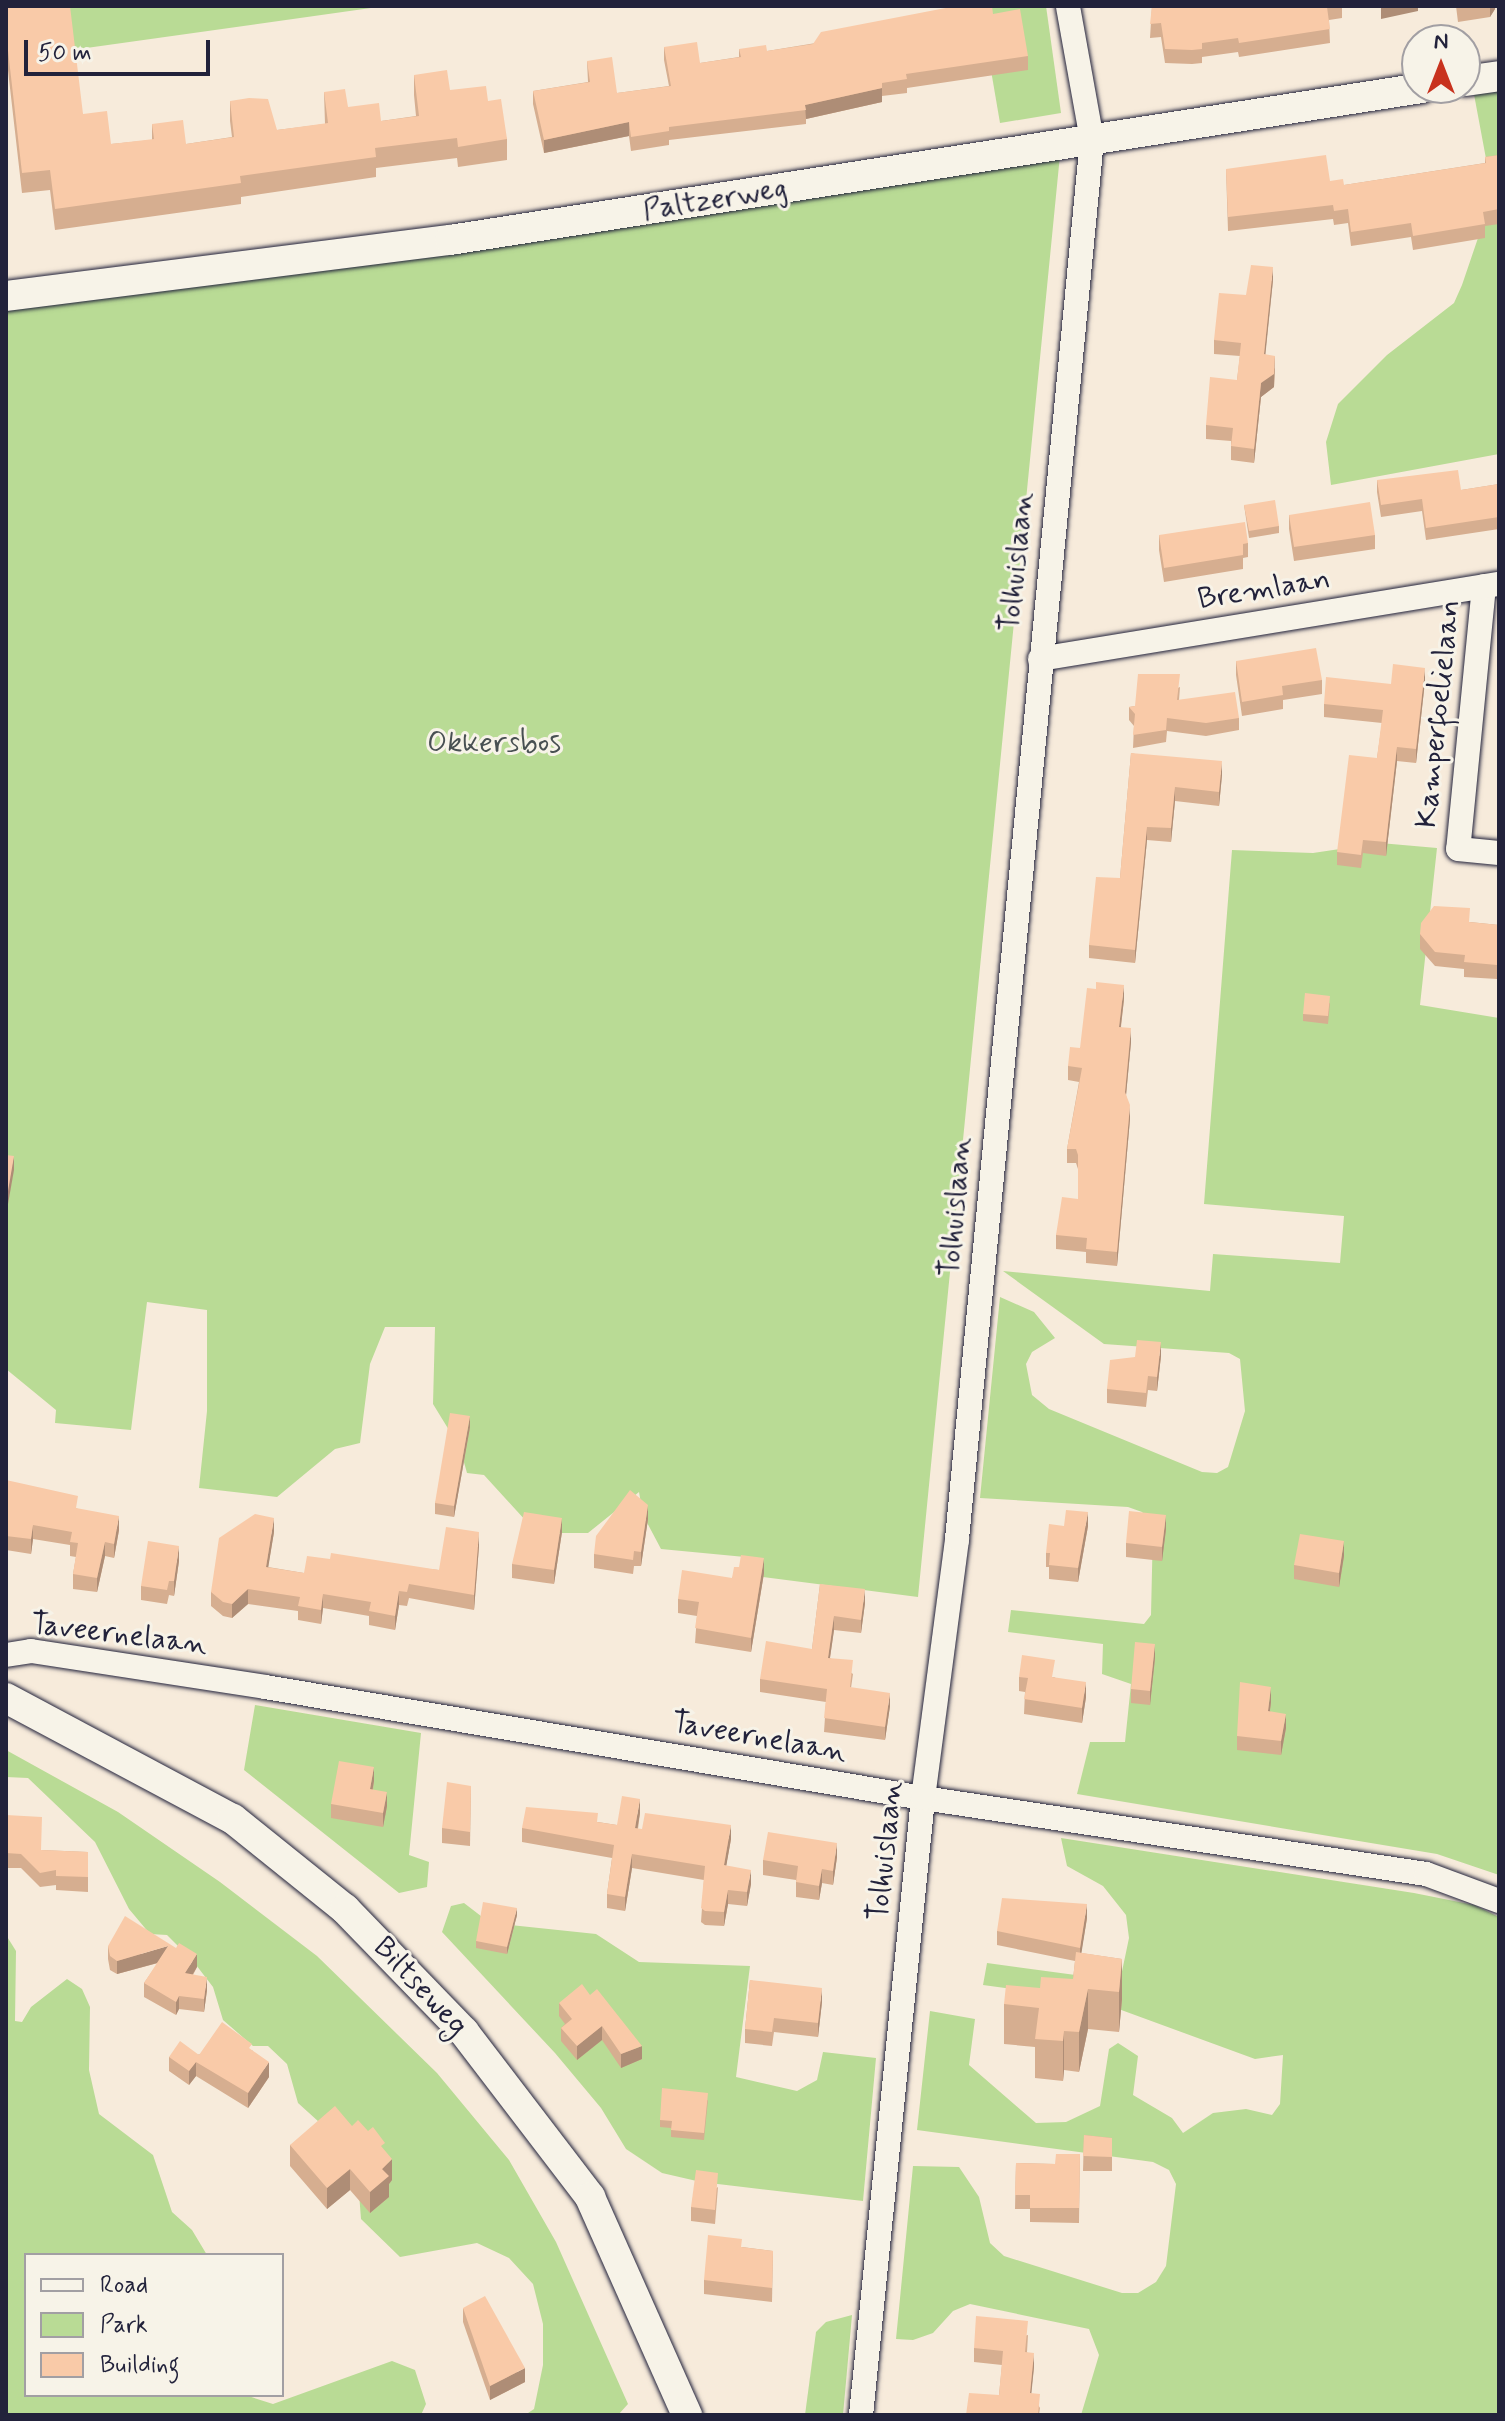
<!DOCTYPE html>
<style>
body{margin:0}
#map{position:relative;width:1505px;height:2421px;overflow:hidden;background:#f7ebdb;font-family:Mynerve,sans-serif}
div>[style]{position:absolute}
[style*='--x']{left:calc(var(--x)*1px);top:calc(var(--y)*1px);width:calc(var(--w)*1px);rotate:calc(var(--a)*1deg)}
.green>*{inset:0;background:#b9db95}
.roads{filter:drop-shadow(0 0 2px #22223b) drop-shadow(0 0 2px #22223b)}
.minor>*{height:24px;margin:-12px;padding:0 12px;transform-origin:12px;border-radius:12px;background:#f7f3e8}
.tertiary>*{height:30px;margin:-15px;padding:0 15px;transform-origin:15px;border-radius:15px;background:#f7f3e8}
.wall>*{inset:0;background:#d6ae90}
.shaded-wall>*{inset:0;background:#ae8d76}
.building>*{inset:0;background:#f9caa8}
span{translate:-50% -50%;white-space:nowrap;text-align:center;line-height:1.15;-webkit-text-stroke:6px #f7f3e8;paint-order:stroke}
.street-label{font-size:30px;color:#22223b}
.park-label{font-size:30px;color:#485052}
.frame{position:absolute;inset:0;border:8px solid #22223b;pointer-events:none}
.legend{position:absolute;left:24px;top:2253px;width:260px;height:144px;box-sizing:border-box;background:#f7f3e8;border:2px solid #a29fa3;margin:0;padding:10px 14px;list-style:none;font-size:24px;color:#22223b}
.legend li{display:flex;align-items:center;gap:16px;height:40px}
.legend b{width:40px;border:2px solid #a29fa3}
.north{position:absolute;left:1401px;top:24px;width:80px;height:80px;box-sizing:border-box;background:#f7f3e8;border:2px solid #a29fa3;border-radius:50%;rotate:0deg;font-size:22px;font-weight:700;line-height:32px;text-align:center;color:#22223b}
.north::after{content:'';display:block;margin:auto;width:28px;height:36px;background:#c8321e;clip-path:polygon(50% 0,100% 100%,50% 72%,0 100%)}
.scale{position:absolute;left:24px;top:40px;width:186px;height:36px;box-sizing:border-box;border:4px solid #22223b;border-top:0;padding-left:10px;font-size:24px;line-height:28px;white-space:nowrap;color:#22223b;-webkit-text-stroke:6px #f7f3e8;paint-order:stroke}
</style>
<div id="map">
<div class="green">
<div style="clip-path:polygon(60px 6px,385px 6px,65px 51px)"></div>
<div style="clip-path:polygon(980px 6px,1046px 6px,1061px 113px,1000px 123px)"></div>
<div style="clip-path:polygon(1499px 85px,1499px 454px,1331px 485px,1326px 442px,1338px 404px,1387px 355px,1454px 303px,1462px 285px,1478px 238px,1487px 164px,1473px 89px)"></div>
<div style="clip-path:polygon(1060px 155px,918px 1597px,763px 1577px,745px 1557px,661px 1549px,643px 1515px,639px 1492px,588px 1533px,537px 1533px,484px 1475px,467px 1473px,460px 1448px,433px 1404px,435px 1327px,385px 1327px,370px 1364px,360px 1443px,335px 1449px,277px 1497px,199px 1488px,207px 1411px,207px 1310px,147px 1302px,131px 1430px,55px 1423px,56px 1410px,6px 1369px,6px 306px)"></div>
<div style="clip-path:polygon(1380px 843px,1437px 848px,1420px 1005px,1499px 1018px,1499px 1875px,1437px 1854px,1077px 1794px,1090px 1742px,1125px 1742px,1131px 1684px,1102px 1674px,1103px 1644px,1008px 1632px,1011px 1610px,1144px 1624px,1151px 1615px,1153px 1526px,1142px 1512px,1128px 1507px,980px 1498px,1000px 1297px,1034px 1312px,1055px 1338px,1032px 1352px,1026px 1364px,1032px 1395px,1049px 1409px,1202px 1472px,1217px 1473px,1228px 1467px,1245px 1411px,1240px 1359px,1229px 1353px,1104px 1344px,1003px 1271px,1210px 1291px,1213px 1254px,1340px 1263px,1344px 1216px,1204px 1204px,1232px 850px,1313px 853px)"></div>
<div style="clip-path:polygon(255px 1705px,421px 1733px,409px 1855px,429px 1862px,427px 1887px,399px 1893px,244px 1770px)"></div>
<div style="clip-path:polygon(6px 1750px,118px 1812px,220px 1882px,317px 1956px,437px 2073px,509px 2160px,556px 2242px,628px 2404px,618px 2415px,525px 2415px,534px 2409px,543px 2365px,543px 2324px,533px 2284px,509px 2258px,477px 2243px,400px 2257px,361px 2219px,359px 2193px,319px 2122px,298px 2103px,287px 2064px,268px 2046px,253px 2046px,223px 2020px,213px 1987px,193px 1961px,167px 1935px,150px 1934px,129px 1909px,95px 1842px,28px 1778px,6px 1777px)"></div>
<div style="clip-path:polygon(1061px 1838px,1414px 1893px,1474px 1905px,1499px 1917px,1499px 2415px,1081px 2415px,1099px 2355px,1089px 2329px,970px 2304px,953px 2311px,933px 2333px,913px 2340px,896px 2339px,913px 2166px,959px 2167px,979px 2197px,990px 2243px,1004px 2256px,1122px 2293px,1138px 2293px,1156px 2282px,1166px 2266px,1176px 2184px,1169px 2170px,1153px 2162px,917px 2130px,930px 2011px,975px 2019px,969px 2065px,1036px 2123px,1066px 2122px,1100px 2106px,1109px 2049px,1118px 2043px,1138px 2056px,1133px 2095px,1172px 2118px,1183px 2133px,1213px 2113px,1246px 2109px,1272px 2115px,1280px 2104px,1283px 2055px,1255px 2059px,1094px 2000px,983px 1985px,987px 1963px,1120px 1981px,1129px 1938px,1126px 1915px,1103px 1886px,1067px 1866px)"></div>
<div style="clip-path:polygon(464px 1903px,490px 1923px,596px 1934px,639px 1962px,750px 1966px,736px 2077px,797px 2091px,817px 2080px,823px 2052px,876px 2058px,863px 2201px,701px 2182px,662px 2173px,626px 2149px,601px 2108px,555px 2053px,442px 1932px,451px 1906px)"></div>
<div style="clip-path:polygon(6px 1935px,16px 1951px,15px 2021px,22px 2022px,31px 2007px,67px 1979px,82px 1989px,90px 2007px,89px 2070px,99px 2114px,153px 2155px,172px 2212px,192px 2230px,207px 2255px,26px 2255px,26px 2395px,245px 2395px,273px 2404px,392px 2361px,415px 2370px,426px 2404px,421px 2415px,6px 2415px)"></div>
<div style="clip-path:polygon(852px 2315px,843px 2415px,805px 2415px,816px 2332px,826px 2322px)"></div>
</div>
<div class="roads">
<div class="minor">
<div style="--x:1484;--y:586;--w:264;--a:95.6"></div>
<div style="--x:1458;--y:849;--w:41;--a:5.6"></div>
<div style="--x:1040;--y:659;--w:465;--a:-9.3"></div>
<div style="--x:6;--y:1655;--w:25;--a:-9"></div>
<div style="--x:31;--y:1651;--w:237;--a:8.7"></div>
<div style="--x:265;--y:1687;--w:667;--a:9.58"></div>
<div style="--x:923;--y:1798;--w:509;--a:8.59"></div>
<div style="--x:1426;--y:1874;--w:78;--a:20.3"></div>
<div style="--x:861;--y:2415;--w:620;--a:-84.26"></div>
<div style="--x:923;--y:1798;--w:261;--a:-82.5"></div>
<div style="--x:957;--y:1539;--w:1405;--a:-84.49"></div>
<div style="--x:1092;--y:140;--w:136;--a:-100.2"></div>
</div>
<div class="tertiary">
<div style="--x:1465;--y:81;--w:34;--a:-8"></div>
<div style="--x:6;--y:296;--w:448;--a:-7.2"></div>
<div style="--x:450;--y:240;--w:984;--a:-8.89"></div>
<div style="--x:6;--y:1698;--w:257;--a:28.1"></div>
<div style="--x:233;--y:1819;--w:144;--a:38.8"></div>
<div style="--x:345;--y:1909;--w:171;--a:45.9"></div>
<div style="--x:464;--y:2032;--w:208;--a:52.6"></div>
<div style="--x:590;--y:2197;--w:239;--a:66"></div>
</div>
</div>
<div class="wall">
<div style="clip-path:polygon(6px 6px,83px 114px,111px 144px,152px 140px,152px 124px,186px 144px,232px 137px,230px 121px,230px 101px,277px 130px,325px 124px,324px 92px,348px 107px,381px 121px,416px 116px,414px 95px,414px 75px,450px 90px,488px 101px,507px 139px,507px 160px,458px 167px,457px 158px,376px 168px,376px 177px,241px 197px,241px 204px,55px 230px,50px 190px,22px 193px,6px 53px)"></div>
<div style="clip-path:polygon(1152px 6px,1342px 6px,1342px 18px,1329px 20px,1330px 43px,1239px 57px,1238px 52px,1202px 57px,1202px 63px,1192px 64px,1165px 63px,1161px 37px,1150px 38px)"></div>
<div style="clip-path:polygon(1456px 6px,1495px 6px,1495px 9px,1490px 17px,1458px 22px)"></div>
<div style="clip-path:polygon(993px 14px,1028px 56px,1028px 70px,907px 88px,907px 93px,882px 96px,882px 102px,806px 119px,806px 124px,669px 140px,669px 145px,631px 151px,629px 136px,544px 153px,533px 104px,533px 91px,588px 82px,587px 61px,617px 93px,669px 86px,664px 60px,664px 47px,700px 63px,739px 57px,739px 49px,767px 51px)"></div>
<div style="clip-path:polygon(1499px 155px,1499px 224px,1485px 226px,1485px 238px,1413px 250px,1411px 237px,1351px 246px,1348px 223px,1334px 225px,1333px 219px,1228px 231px,1226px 169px,1330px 181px,1344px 185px,1485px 163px,1485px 157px)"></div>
<div style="clip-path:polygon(1273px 280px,1265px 355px,1275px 369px,1274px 387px,1261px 397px,1254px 463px,1231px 460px,1231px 441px,1206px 439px,1206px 425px,1237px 380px,1240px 356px,1214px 354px,1214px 340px,1246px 295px)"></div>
<div style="clip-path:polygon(1377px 480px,1461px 490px,1499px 484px,1499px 529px,1426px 540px,1422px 511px,1381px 517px,1377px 492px)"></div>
<div style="clip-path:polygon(1244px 505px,1279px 526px,1279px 533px,1249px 538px)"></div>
<div style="clip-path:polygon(1289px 515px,1375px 535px,1375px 549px,1294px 561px,1289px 529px)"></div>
<div style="clip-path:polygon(1159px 535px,1248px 543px,1248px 557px,1243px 558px,1243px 569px,1164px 582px,1159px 550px)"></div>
<div style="clip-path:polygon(1236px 661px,1322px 680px,1322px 694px,1283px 700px,1283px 709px,1242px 716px,1236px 675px)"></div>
<div style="clip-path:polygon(1425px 681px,1416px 763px,1397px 761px,1386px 856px,1363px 853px,1361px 868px,1337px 865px,1337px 852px,1377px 758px,1382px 723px,1324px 717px,1324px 704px,1391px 684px)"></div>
<div style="clip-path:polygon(1180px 687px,1179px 700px,1239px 718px,1239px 730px,1206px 736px,1167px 731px,1166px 742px,1133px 748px,1134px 726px,1129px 720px,1129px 707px,1135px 706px)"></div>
<div style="clip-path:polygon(1131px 753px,1222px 775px,1219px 806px,1175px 801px,1171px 842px,1147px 840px,1135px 963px,1089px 958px,1089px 945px,1120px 878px)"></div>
<div style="clip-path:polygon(1470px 922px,1499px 925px,1497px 979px,1464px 977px,1464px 969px,1435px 966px,1420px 949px,1420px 934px)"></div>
<div style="clip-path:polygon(1124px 999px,1121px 1027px,1131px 1042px,1126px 1095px,1130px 1119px,1117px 1266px,1086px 1263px,1086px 1252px,1056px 1249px,1056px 1235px,1078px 1199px,1078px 1169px,1076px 1163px,1067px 1163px,1067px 1149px,1079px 1082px,1068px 1080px,1068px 1066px,1080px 1048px)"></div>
<div style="clip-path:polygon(1330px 1003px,1328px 1024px,1303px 1021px,1303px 1014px)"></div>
<div style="clip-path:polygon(1161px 1356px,1157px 1391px,1148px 1390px,1146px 1407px,1107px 1403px,1107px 1389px,1135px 1357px)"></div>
<div style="clip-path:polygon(470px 1427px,454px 1517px,435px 1514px,435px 1503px)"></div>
<div style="clip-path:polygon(6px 1480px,78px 1509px,119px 1530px,114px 1558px,105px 1556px,97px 1592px,73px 1589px,73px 1574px,76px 1557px,70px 1556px,70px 1545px,33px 1539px,31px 1554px,6px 1550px)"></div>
<div style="clip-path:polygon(648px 1519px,641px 1566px,634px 1566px,633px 1574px,594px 1568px,594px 1554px)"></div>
<div style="clip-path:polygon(1064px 1526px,1088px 1526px,1078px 1582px,1049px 1579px,1049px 1567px,1046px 1567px,1046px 1553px)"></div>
<div style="clip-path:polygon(1166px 1529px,1162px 1561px,1126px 1557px,1126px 1543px)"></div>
<div style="clip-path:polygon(274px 1532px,268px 1567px,304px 1573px,330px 1559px,439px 1570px,479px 1546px,474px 1610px,409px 1598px,407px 1606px,399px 1605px,395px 1630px,369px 1625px,369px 1616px,323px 1608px,321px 1624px,298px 1620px,298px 1611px,248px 1604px,232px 1618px,223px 1616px,211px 1606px,211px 1592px)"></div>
<div style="clip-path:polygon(562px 1532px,554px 1584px,512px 1578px,512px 1564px)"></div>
<div style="clip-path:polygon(1344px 1556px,1339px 1587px,1294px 1579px,1294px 1565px)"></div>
<div style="clip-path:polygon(179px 1561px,174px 1596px,169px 1595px,167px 1604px,141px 1600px,141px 1586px)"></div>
<div style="clip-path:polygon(739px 1567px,764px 1573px,751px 1652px,695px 1643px,697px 1616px,678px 1613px,678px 1599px,732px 1578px)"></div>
<div style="clip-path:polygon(820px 1584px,865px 1603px,861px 1633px,834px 1630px,830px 1658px,853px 1674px,851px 1688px,890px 1706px,885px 1740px,824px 1732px,826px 1702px,760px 1692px,760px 1679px,812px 1649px)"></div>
<div style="clip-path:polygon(1155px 1658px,1150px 1705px,1131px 1703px,1131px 1689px)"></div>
<div style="clip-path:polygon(1019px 1677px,1054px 1677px,1086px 1697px,1082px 1723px,1024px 1714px,1025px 1692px,1019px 1691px)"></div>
<div style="clip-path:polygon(1271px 1702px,1270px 1711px,1286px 1728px,1281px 1755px,1237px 1750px,1237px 1736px)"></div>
<div style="clip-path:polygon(374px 1781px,373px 1790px,387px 1806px,383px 1827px,331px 1818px,331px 1804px)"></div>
<div style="clip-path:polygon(471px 1786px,470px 1846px,442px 1843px,442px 1828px)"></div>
<div style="clip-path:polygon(640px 1813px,638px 1829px,731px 1839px,726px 1866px,751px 1884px,747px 1906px,728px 1904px,724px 1926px,705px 1925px,701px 1922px,704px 1880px,632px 1868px,625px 1911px,607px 1908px,607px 1894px,612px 1858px,522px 1842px,522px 1828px,598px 1822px,617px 1825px)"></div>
<div style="clip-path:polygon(6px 1815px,41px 1850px,88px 1852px,88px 1892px,56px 1890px,56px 1885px,40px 1887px,21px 1868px,6px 1868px)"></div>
<div style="clip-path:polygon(837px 1857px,833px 1885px,822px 1883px,819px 1900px,796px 1897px,796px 1880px,763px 1875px,763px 1860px)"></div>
<div style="clip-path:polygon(517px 1915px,507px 1954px,476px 1948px,476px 1941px)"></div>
<div style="clip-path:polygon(1087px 1918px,1081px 1953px,1122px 1959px,1122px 1999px,1119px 2032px,1088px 2029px,1079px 2072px,1064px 2070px,1063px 2081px,1035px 2078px,1035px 2047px,1004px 2044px,1004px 2004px,1040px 1988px,1073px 1979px,1075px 1961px,997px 1945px,997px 1931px)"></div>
<div style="clip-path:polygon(108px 1946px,197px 1967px,193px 1975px,207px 1990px,204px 2012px,179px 2009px,176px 2015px,144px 1997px,144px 1983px,158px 1963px,117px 1974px,110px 1970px,108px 1959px)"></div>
<div style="clip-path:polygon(750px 1980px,822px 2002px,818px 2037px,774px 2032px,772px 2046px,745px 2043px,745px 2029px)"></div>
<div style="clip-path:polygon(590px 1995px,642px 2059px,621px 2068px,602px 2040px,577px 2060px,561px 2041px,561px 2028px,565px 2024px,559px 2016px,559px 2003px)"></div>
<div style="clip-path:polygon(252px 2050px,269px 2077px,248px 2108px,196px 2076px,189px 2085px,169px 2071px,169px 2057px)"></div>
<div style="clip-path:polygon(708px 2100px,704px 2140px,671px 2137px,671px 2128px,660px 2127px,660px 2120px)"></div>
<div style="clip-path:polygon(352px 2126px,385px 2151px,392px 2180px,389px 2184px,389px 2197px,370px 2213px,350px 2190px,327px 2209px,290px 2166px,290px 2145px)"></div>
<div style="clip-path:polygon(1084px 2135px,1112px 2138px,1112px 2171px,1083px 2171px)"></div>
<div style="clip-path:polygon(1080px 2154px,1079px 2223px,1030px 2222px,1030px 2209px,1015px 2209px,1016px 2163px,1055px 2164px)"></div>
<div style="clip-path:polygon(718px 2187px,715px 2224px,691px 2221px,691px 2207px)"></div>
<div style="clip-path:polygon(742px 2247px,773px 2251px,772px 2302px,704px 2294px,704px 2280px)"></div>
<div style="clip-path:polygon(463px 2308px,525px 2382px,490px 2400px,463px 2322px)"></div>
<div style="clip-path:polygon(1028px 2335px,1027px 2352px,1034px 2367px,1031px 2393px,1040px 2408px,1039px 2415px,966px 2415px,999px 2395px,1002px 2365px,974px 2362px,974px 2348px)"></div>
</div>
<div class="shaded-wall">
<div style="clip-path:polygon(1381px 6px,1418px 6px,1418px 11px,1381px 19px)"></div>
<div style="clip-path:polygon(1490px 6px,1495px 6px,1495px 9px,1490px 17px)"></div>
<div style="clip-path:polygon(882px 88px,882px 102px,806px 119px,805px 105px)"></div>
<div style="clip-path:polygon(629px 122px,629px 136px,544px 153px,544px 140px)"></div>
<div style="clip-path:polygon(1273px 267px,1273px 280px,1264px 368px,1264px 354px)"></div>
<div style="clip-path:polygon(1275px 356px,1274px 387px,1261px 397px,1254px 463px,1254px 449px,1261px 383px)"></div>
<div style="clip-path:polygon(1425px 668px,1425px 681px,1416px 763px,1416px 749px)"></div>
<div style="clip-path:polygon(1397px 747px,1397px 761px,1386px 856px,1386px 842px)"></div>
<div style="clip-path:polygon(1222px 761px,1222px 775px,1219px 806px,1219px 792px)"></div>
<div style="clip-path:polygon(1175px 787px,1175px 801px,1171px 842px,1171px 828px)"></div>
<div style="clip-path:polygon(1147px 827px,1147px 840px,1135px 963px,1135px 950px)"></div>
<div style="clip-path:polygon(1124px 985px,1124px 999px,1119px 1041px,1119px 1027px)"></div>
<div style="clip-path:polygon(1131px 1028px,1131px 1042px,1125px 1106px,1125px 1092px)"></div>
<div style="clip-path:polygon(1130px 1105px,1130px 1119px,1117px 1266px,1117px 1252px)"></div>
<div style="clip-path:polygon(14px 1156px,14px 1170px,8px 1204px,6px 1205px,6px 1192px)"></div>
<div style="clip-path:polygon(1161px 1342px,1161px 1356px,1157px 1391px,1157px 1377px)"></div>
<div style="clip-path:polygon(470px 1416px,470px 1427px,454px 1517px,454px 1506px)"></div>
<div style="clip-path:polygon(648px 1505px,648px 1519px,641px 1566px,641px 1552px)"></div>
<div style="clip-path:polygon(1088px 1512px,1088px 1526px,1078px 1582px,1078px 1568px)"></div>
<div style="clip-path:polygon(1166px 1515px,1166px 1529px,1162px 1561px,1162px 1547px)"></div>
<div style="clip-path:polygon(119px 1516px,119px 1530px,114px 1558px,114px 1544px)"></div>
<div style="clip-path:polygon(274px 1518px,274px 1532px,266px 1581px,266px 1567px)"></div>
<div style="clip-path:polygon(562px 1518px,562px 1532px,554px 1584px,554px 1570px)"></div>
<div style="clip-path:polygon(33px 1525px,33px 1539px,31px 1554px,31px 1539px)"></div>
<div style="clip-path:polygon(479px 1532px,479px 1546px,474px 1610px,474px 1595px)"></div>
<div style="clip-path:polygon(1344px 1541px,1344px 1556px,1339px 1587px,1339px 1573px)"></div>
<div style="clip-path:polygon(105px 1542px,105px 1556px,97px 1592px,97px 1578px)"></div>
<div style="clip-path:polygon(179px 1546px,179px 1561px,174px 1596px,174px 1581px)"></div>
<div style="clip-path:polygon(764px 1558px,764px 1573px,751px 1652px,751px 1638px)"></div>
<div style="clip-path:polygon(248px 1589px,248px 1604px,232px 1618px,232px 1604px)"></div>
<div style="clip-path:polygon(865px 1589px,865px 1603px,861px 1633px,861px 1620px)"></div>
<div style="clip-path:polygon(399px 1591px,399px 1605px,395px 1630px,395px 1616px)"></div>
<div style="clip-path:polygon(323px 1594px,323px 1608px,321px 1624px,321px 1610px)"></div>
<div style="clip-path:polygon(834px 1616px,834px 1630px,828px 1671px,828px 1658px)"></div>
<div style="clip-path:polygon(1155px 1644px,1155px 1658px,1150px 1705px,1150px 1691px)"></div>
<div style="clip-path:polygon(1086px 1682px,1086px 1697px,1082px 1723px,1082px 1708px)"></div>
<div style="clip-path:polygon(1271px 1687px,1271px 1702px,1268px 1725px,1268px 1711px)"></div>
<div style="clip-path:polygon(890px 1693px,890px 1706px,885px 1740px,885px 1727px)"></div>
<div style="clip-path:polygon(1286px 1714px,1286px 1728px,1281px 1755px,1281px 1741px)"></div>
<div style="clip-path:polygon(374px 1767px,374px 1781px,370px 1803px,370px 1789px)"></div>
<div style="clip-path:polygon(387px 1792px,387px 1806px,383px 1827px,383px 1813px)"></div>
<div style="clip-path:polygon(640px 1799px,640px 1813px,635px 1842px,635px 1828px)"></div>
<div style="clip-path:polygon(731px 1825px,731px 1839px,724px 1879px,724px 1865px)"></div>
<div style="clip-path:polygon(837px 1843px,837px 1857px,833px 1885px,833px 1871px)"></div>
<div style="clip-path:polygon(632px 1854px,632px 1868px,625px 1911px,625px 1897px)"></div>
<div style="clip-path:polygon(822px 1869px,822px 1883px,819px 1900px,819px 1886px)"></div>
<div style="clip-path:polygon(751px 1870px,751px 1884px,747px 1906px,747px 1892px)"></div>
<div style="clip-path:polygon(728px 1890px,728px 1904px,724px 1926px,724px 1912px)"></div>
<div style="clip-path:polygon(1087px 1904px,1087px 1918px,1080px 1962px,1080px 1948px)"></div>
<div style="clip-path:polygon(517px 1908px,517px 1915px,507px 1954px,507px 1947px)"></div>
<div style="clip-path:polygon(168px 1946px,168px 1960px,117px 1974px,117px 1961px)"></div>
<div style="clip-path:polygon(197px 1954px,197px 1967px,185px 1987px,185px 1973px)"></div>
<div style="clip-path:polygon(1122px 1959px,1122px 1999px,1119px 2032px,1119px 1992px)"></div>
<div style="clip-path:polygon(207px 1977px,207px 1990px,204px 2012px,204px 1999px)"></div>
<div style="clip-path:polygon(822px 1988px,822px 2002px,818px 2037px,818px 2023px)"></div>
<div style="clip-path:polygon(1088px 1989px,1088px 2029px,1079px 2072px,1079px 2032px)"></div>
<div style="clip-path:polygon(179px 1996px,179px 2009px,176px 2015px,176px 2002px)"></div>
<div style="clip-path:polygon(602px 2026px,602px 2040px,577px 2060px,577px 2046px)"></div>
<div style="clip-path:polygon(1064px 2031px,1064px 2070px,1063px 2081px,1063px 2041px)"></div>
<div style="clip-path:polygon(642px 2046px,642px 2059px,621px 2068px,621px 2054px)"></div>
<div style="clip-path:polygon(196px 2062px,196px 2076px,189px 2085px,189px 2071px)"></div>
<div style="clip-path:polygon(269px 2062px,269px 2077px,248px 2108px,248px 2093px)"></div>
<div style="clip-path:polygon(392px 2159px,392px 2180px,389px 2184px,389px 2197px,370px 2213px,370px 2192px,382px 2169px)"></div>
<div style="clip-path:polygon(350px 2169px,350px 2190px,327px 2209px,327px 2188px)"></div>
<div style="clip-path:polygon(1034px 2353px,1034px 2367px,1030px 2407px,1030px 2393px)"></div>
<div style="clip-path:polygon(525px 2368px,525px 2382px,490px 2400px,490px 2386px)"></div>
</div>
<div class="building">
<div style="clip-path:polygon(6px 6px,70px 6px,83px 114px,107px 111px,111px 144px,154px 139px,152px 124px,183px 120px,186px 144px,234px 137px,230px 101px,249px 98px,268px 99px,277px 130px,328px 123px,324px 92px,345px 89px,348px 107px,379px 103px,381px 121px,419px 116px,414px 75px,447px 70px,450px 90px,486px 86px,488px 101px,501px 99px,507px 139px,458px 147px,457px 138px,375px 148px,376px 157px,240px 176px,241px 183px,55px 209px,50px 170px,22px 173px,6px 33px)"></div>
<div style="clip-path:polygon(956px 6px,992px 6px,993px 14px,1020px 9px,1028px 56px,906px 74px,907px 79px,882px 83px,882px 88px,805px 105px,806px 110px,669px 127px,669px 131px,631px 137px,629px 122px,544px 140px,533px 91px,590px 82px,587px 61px,612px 57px,617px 93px,671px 86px,664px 47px,697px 42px,700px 63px,741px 57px,739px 49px,766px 45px,767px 51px,813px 44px,821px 32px)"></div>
<div style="clip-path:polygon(1152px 6px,1331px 6px,1327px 7px,1330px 29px,1239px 43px,1238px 38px,1202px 43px,1202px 49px,1192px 50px,1165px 49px,1161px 23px,1150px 24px)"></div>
<div style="clip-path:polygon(1326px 155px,1330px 181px,1343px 179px,1344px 185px,1486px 163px,1485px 157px,1499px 155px,1499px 209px,1483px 212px,1485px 224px,1413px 236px,1411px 223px,1351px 232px,1348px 209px,1334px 211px,1333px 205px,1228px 217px,1226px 169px)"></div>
<div style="clip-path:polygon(1251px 265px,1273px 267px,1264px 354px,1275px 356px,1274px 374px,1261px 383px,1254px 449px,1231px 446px,1233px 428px,1206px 425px,1210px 377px,1237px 380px,1241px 343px,1214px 340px,1219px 293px,1246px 295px)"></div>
<div style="clip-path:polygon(1458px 470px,1461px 490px,1499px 484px,1499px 517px,1426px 528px,1422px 499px,1381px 505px,1377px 480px)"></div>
<div style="clip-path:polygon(1275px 500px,1279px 526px,1249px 531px,1244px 505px)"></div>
<div style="clip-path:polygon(1370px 502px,1375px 535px,1294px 547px,1289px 515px)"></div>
<div style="clip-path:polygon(1245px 522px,1248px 543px,1243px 544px,1243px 555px,1164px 568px,1159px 535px)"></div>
<div style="clip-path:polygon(1316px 648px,1322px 680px,1282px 686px,1283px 695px,1242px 702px,1236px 661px)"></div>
<div style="clip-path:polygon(1393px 664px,1425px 668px,1416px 749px,1397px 747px,1386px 842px,1363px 840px,1361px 855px,1337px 852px,1349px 755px,1377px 758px,1383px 710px,1324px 704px,1326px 677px,1391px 684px)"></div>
<div style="clip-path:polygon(1138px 674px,1180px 674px,1177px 700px,1235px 692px,1239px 718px,1206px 723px,1167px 718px,1166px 730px,1133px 735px,1135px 714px,1129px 707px,1135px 706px)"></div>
<div style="clip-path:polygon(1131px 753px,1222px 761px,1219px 792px,1175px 787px,1171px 828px,1147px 827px,1135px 950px,1089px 945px,1096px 877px,1120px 878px)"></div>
<div style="clip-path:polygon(1434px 906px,1470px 908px,1469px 922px,1499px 925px,1497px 965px,1464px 962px,1465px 955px,1435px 952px,1420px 934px,1421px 923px)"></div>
<div style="clip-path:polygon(1096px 982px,1124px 985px,1119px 1027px,1131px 1028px,1125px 1092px,1130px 1105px,1117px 1252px,1086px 1249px,1087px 1238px,1056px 1235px,1062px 1197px,1078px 1199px,1078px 1155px,1076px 1149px,1067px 1149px,1082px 1068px,1068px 1066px,1070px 1047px,1080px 1048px,1087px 988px,1096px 989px)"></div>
<div style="clip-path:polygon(1305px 993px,1330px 996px,1328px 1016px,1303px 1014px)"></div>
<div style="clip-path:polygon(6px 1155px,14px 1156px,8px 1191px,6px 1192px)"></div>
<div style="clip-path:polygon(1137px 1340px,1161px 1342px,1157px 1377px,1148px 1376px,1146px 1393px,1107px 1389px,1110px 1360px,1135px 1357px)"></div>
<div style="clip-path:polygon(450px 1413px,470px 1416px,454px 1506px,435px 1503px)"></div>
<div style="clip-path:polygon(6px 1480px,78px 1496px,76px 1508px,119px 1516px,114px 1544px,105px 1542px,97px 1578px,73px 1574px,78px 1543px,70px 1542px,72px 1532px,33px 1525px,31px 1539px,6px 1536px)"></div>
<div style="clip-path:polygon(630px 1490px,648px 1505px,641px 1552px,634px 1551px,633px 1560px,594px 1554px,596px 1536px)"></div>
<div style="clip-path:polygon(1066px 1510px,1088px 1512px,1078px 1568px,1049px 1565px,1050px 1553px,1046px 1553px,1049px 1524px,1064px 1526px)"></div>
<div style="clip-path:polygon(1129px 1511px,1166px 1515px,1162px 1547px,1126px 1543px)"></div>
<div style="clip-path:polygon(524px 1512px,562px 1518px,554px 1570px,512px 1564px)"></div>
<div style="clip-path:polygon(255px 1514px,274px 1518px,266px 1567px,304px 1573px,307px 1556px,330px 1559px,331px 1553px,439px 1570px,446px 1527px,479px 1532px,474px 1595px,409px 1584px,407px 1592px,399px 1591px,395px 1616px,369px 1611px,371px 1602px,323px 1594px,321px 1610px,298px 1606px,300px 1597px,248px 1589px,232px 1604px,223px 1602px,211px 1592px,219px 1538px)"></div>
<div style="clip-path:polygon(1300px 1534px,1344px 1541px,1339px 1573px,1294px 1565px)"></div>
<div style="clip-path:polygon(148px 1541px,179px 1546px,174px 1581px,169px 1581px,167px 1590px,141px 1586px)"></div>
<div style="clip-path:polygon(741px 1555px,764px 1558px,751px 1638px,695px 1628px,699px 1602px,678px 1599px,682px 1570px,732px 1578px,734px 1567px,739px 1567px)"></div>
<div style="clip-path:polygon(820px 1584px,865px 1589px,861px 1620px,834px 1616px,828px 1658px,853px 1660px,850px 1687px,890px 1693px,885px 1727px,824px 1718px,827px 1689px,760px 1679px,766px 1641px,812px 1649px)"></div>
<div style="clip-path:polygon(1135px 1642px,1155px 1644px,1150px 1691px,1131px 1689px)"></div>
<div style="clip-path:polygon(1022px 1655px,1055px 1660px,1052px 1677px,1086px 1682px,1082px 1708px,1024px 1699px,1028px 1678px,1019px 1677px)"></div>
<div style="clip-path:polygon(1240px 1682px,1271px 1687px,1268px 1711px,1286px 1714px,1281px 1741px,1237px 1736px)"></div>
<div style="clip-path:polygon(339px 1761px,374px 1767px,370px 1789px,387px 1792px,383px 1813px,331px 1804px)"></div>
<div style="clip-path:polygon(447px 1782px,471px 1786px,470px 1832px,442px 1828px)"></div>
<div style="clip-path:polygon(622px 1796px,640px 1799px,635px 1828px,642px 1829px,645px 1813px,731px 1825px,724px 1865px,751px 1870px,747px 1892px,728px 1890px,724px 1912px,705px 1911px,701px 1908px,705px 1866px,632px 1854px,625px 1897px,607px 1894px,614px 1845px,522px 1828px,526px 1807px,598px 1813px,597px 1822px,617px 1825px)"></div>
<div style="clip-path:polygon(6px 1815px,42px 1817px,41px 1850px,88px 1852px,88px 1877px,56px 1876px,56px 1870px,40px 1873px,21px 1854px,6px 1853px)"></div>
<div style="clip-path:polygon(768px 1832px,837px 1843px,833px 1871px,822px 1869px,819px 1886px,796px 1882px,798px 1866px,763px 1860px)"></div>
<div style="clip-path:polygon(1002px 1898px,1087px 1904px,1080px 1948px,997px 1931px)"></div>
<div style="clip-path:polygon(483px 1902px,517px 1908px,507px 1947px,476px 1941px)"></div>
<div style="clip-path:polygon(125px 1916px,176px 1948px,179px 1943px,197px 1954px,185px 1973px,207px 1977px,204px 1999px,179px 1996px,176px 2002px,144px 1983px,168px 1946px,117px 1961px,110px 1956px,108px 1946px)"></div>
<div style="clip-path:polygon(1076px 1952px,1122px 1959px,1119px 1992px,1088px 1989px,1079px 2032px,1064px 2031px,1063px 2041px,1035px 2039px,1039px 2008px,1004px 2004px,1006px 1985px,1040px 1988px,1041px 1977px,1073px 1979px)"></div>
<div style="clip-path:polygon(750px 1980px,822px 1988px,818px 2023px,774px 2018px,772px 2032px,745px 2029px)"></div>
<div style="clip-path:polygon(582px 1984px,590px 1995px,597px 1989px,642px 2046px,621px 2054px,602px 2026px,577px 2046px,561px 2028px,572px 2019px,559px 2003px)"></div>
<div style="clip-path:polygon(222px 2022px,252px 2044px,249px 2048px,269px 2062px,248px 2093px,196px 2062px,189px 2071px,169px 2057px,180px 2041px,199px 2055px)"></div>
<div style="clip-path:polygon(662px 2088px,708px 2093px,704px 2133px,671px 2130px,672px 2121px,660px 2120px)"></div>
<div style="clip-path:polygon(335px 2106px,352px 2126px,358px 2120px,368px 2131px,373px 2127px,385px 2143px,381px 2146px,392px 2159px,382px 2169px,389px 2176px,370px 2192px,350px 2169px,327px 2188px,290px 2145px)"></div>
<div style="clip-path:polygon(1084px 2135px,1112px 2138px,1112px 2157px,1083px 2156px)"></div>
<div style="clip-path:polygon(1056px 2154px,1080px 2154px,1079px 2208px,1030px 2208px,1030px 2195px,1015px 2195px,1016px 2163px,1055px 2164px)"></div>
<div style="clip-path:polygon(696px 2170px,718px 2173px,715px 2210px,691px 2207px)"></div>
<div style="clip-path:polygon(708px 2235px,742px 2239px,741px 2247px,773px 2251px,772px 2288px,704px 2280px)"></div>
<div style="clip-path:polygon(485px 2296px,525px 2368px,490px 2386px,463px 2308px)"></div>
<div style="clip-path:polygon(976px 2316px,1028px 2321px,1025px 2352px,1034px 2353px,1030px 2393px,1040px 2394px,1038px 2415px,966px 2415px,969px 2393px,999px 2395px,1003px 2351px,974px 2348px)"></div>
</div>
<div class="street-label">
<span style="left:715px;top:200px;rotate:-9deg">Paltzerweg</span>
<span style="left:1017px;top:562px;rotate:-84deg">Tolhuislaan</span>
<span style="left:1264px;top:590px;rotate:-9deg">Bremlaan</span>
<span style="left:1439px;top:714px;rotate:-84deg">Kamperfoelielaan</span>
<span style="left:956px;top:1207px;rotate:-85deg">Tolhuislaan</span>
<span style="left:119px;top:1635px;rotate:7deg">Taveernelaan</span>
<span style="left:759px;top:1738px;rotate:10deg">Taveernelaan</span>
<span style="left:886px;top:1851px;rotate:-84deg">Tolhuislaan</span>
<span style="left:420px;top:1987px;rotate:47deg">Biltseweg</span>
</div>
<div class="park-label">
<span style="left:494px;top:743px">Okkersbos</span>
</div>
<div class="frame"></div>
<ul class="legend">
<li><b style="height:10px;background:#f7f3e8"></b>Road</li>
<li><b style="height:22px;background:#b9db95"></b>Park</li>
<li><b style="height:22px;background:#f9caa8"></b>Building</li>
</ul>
<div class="north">N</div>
<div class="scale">50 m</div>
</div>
